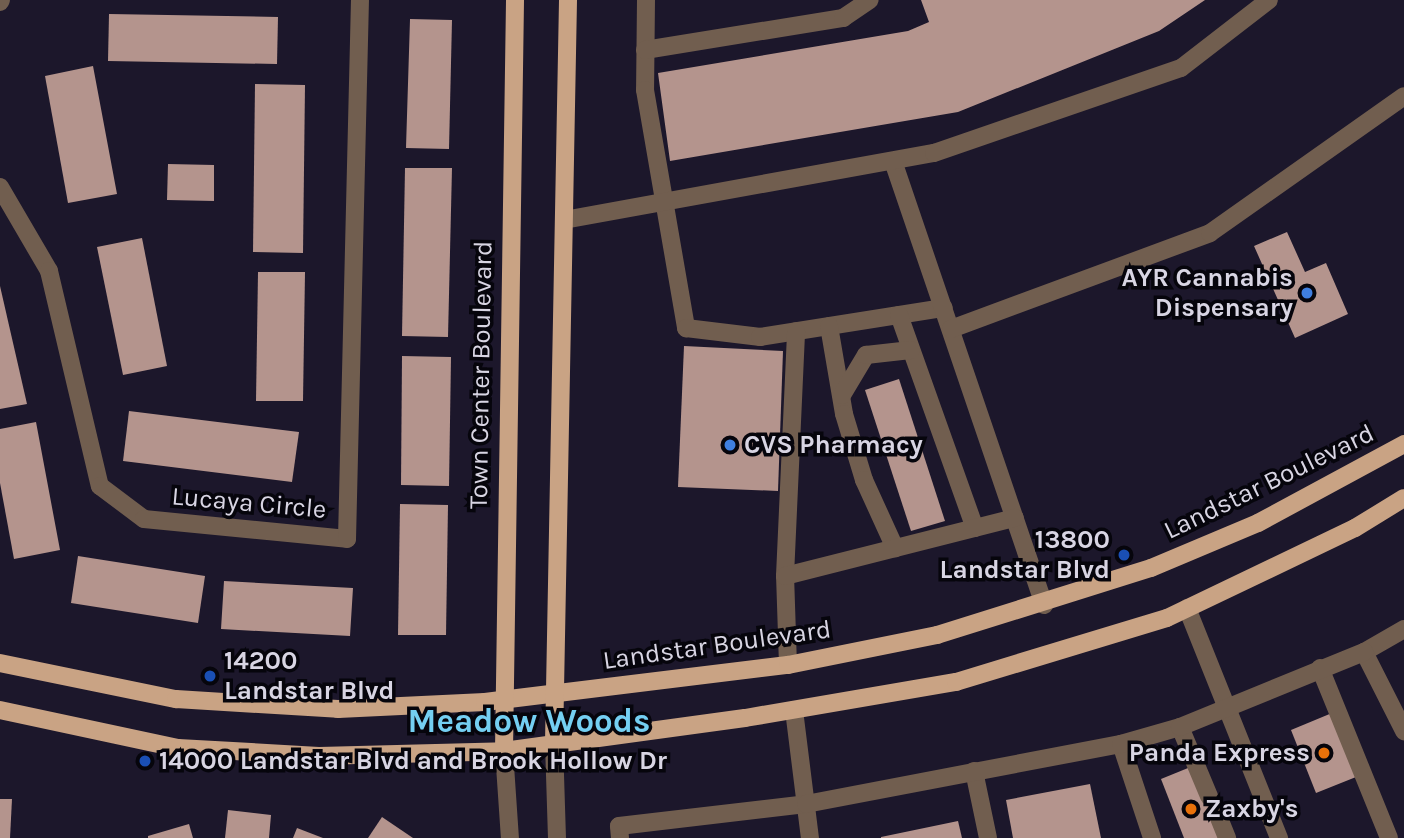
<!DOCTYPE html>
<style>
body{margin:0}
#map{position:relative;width:1404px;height:838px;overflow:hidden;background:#1c172b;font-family:Karla,sans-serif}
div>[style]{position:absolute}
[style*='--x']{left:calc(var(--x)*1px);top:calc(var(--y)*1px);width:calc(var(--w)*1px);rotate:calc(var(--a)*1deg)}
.building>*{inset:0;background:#b4948d}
.minor>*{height:18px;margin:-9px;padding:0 9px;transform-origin:9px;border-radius:9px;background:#715e4f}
.major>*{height:18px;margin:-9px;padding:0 9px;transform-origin:9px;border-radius:9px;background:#c9a384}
.dots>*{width:19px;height:19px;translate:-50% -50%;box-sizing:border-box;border:4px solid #06050c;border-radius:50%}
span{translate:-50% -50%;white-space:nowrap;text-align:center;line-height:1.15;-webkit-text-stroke:7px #06050c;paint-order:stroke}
.poi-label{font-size:26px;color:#d8d5e3;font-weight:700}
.right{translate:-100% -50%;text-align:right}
.left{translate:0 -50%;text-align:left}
.street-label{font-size:26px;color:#d8d5e3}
.district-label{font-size:33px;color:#74cff2;font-weight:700}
</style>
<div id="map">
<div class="building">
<div style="clip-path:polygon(921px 0,1205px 0,1159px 31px,958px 112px,670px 161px,658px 73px,908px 31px,929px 22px)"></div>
<div style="clip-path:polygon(109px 14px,278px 17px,277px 64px,108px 61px)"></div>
<div style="clip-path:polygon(410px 19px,452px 20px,449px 149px,406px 148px)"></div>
<div style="clip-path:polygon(93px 66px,117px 194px,68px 203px,45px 76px)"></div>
<div style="clip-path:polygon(255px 84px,305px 85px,303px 253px,253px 252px)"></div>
<div style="clip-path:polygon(168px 164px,214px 165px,214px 201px,167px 200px)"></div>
<div style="clip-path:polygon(405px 168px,452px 168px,448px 337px,402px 336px)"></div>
<div style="clip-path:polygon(1287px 232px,1305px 272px,1326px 263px,1348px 314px,1295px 338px,1254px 246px)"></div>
<div style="clip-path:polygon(142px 238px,167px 366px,123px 375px,97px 247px)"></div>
<div style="clip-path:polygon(258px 272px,305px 272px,303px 401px,256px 401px)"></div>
<div style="clip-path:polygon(0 286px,27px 404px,0 409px)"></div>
<div style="clip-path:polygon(684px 346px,783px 351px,778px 491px,678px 487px)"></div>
<div style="clip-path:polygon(402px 356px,451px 357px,449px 486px,401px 485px)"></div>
<div style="clip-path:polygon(899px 379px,945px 521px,911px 531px,865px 390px)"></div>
<div style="clip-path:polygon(129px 411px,299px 432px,292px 482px,123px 461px)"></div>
<div style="clip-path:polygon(36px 422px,60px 550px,14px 559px,0 483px,0 429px)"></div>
<div style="clip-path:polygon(400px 504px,448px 505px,446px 635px,398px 635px)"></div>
<div style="clip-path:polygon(78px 556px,205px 576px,198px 623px,71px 603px)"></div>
<div style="clip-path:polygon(224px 581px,353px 588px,350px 636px,221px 629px)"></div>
<div style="clip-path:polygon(1332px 713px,1356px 777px,1316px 793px,1291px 730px)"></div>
<div style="clip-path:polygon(1193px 766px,1221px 838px,1184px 838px,1161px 779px)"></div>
<div style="clip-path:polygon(1090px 784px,1101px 838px,1013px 838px,1006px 800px)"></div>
<div style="clip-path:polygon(0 799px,12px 799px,10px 838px,0 838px)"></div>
<div style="clip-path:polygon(228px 810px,271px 815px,269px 838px,225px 838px)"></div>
<div style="clip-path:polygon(382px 817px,413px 838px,368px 838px)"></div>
<div style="clip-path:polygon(958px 821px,962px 838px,881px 838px,881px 837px)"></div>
<div style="clip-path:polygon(189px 824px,193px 838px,148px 838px,148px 836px)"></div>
<div style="clip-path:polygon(297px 828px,323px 838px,293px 838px)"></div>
</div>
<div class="minor">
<div style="--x:646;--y:0;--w:90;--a:90.6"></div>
<div style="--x:645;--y:90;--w:242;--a:80.2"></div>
<div style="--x:686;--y:328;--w:75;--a:6.9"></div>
<div style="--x:760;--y:337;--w:186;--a:-9"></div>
<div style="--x:0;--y:2;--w:2;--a:-63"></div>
<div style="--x:645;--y:50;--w:201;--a:-9.2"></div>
<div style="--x:843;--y:18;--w:32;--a:-34"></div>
<div style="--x:893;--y:161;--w:469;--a:71.2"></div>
<div style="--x:0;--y:187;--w:97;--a:59.7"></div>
<div style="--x:49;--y:271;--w:221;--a:76.7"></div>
<div style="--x:100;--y:486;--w:55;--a:36.9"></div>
<div style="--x:144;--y:519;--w:204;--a:5.6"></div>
<div style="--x:347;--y:539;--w:539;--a:-88.62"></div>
<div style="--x:564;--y:220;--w:376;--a:-10.3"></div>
<div style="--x:934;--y:153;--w:261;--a:-19"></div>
<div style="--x:1181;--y:68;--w:111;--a:-37.7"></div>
<div style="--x:899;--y:315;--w:226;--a:70.4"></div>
<div style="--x:829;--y:326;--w:89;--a:80.3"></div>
<div style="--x:844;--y:414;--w:69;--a:73.1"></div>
<div style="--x:864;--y:480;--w:75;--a:65.5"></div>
<div style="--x:951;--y:329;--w:276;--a:-20.3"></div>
<div style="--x:1210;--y:233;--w:237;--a:-35.2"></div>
<div style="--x:842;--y:395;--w:47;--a:-59"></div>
<div style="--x:866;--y:355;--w:45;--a:-6.3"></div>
<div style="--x:785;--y:576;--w:245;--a:-87.4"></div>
<div style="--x:1187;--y:608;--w:248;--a:68.2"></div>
<div style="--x:1404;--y:629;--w:46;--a:150.1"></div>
<div style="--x:1364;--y:652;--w:89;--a:63.1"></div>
<div style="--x:788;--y:665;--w:89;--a:-91.9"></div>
<div style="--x:785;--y:576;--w:237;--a:-14.2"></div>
<div style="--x:1320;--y:668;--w:183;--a:67.9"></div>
<div style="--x:794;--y:710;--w:129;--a:82.9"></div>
<div style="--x:1180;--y:727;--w:75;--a:67.2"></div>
<div style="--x:554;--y:743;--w:95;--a:88.2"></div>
<div style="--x:1121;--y:744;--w:99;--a:71.7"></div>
<div style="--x:504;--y:751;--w:87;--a:86.1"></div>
<div style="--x:974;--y:771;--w:68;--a:78.2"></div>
<div style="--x:1217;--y:813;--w:27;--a:68"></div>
<div style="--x:620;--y:838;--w:12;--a:-95"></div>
<div style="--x:619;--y:826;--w:188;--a:-6.7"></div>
<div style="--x:806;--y:804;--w:321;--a:-10.8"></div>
<div style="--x:1121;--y:744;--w:61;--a:-16.1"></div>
<div style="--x:1180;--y:727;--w:199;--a:-22.2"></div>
</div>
<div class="major">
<div style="--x:0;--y:663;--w:180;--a:11.6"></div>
<div style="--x:176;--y:699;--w:162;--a:3.5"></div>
<div style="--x:338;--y:709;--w:147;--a:-2.7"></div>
<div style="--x:485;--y:702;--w:305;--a:-7"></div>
<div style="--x:788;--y:665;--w:152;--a:-11.4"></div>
<div style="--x:937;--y:635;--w:224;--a:-17.4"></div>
<div style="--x:1151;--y:568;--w:116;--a:-22.8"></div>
<div style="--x:1258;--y:523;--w:166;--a:-28.4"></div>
<div style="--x:0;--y:710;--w:182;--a:12.1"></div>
<div style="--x:178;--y:748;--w:141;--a:3.2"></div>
<div style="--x:319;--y:756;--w:185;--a:-1.5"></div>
<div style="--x:504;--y:751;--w:243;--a:-7.8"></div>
<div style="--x:745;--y:718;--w:214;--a:-9.7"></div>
<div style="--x:956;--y:682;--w:220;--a:-16.9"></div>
<div style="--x:1167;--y:618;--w:208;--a:-25.6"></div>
<div style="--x:1355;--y:528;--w:57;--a:-31.5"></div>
<div style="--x:554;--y:743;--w:743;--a:-88.92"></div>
<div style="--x:504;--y:751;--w:751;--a:-89.16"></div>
</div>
<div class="dots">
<div style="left:1307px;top:293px;background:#3f7fe0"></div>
<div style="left:730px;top:445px;background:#3f7fe0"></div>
<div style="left:1124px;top:555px;background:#1a4fb4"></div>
<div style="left:210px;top:676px;background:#1a4fb4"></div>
<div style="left:1324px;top:753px;background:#e8710a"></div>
<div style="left:145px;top:761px;background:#1a4fb4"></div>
<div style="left:1191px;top:809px;background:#e8710a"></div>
</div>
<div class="poi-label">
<span class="right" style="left:1293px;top:293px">AYR Cannabis<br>Dispensary</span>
<span class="left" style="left:744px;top:445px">CVS Pharmacy</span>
<span class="right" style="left:1110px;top:555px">13800<br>Landstar Blvd</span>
<span class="left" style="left:224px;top:676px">14200<br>Landstar Blvd</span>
<span class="right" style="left:1310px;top:753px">Panda Express</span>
<span class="left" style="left:159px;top:761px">14000 Landstar Blvd and Brook Hollow Dr</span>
<span class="left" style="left:1205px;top:809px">Zaxby's</span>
</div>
<div class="street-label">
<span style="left:481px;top:375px;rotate:-89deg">Town Center Boulevard</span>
<span style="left:1269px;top:482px;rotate:-26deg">Landstar Boulevard</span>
<span style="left:249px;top:503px;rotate:5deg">Lucaya Circle</span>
<span style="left:717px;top:645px;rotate:-8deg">Landstar Boulevard</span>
</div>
<div class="district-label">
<span style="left:529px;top:722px">Meadow Woods</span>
</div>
</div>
